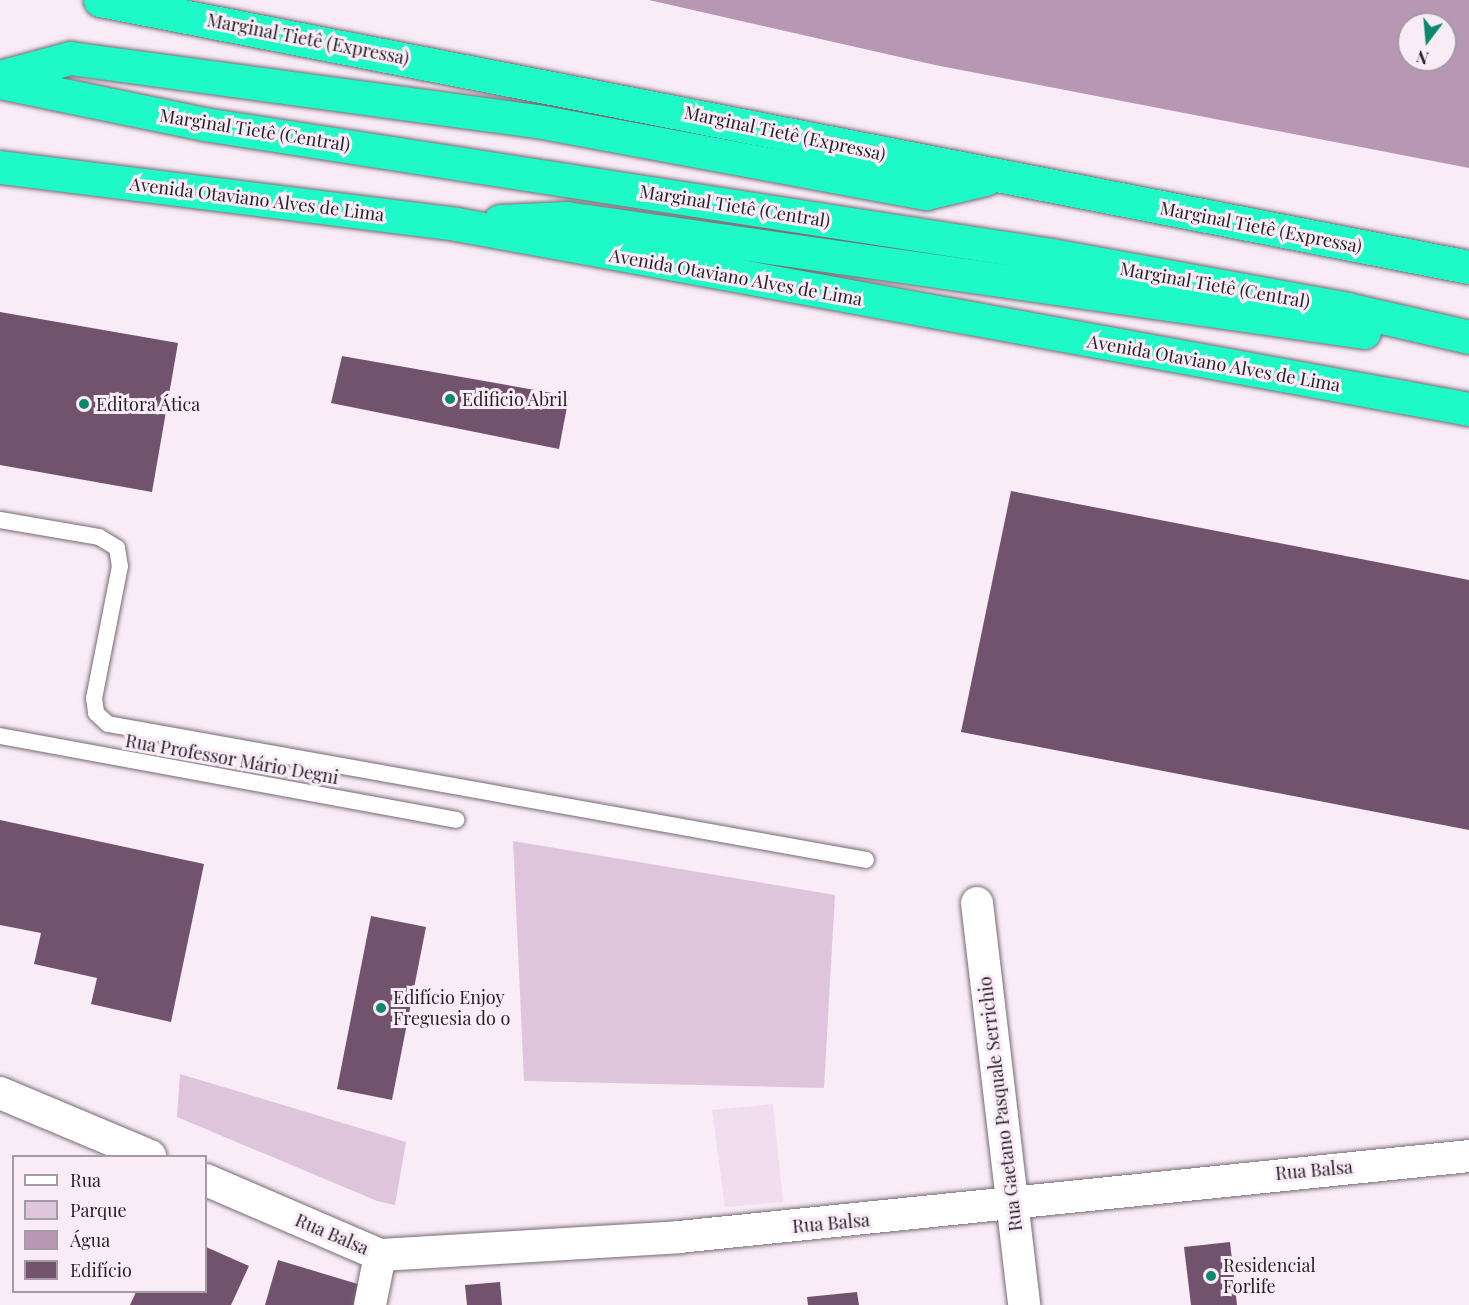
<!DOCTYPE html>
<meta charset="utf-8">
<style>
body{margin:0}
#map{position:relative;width:1469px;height:1305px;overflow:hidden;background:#f9ecf7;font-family:"Playfair Display",serif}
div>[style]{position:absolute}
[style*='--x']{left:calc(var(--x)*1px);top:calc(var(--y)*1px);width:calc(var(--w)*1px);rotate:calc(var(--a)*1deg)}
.built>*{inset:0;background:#f0dded}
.green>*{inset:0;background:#dfc5db}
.water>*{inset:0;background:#b897b4}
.building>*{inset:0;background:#71536d}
.roads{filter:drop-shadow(0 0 2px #766a74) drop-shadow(0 0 2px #766a74)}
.lane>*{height:16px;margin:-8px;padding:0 8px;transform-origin:8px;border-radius:8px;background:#fff}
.street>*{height:32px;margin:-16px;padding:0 16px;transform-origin:16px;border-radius:16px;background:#fff}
.highway>*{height:33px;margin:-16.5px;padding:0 16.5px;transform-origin:16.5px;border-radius:16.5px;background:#1df9c7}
.dots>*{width:16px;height:16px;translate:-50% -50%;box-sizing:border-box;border:3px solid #f9ecf7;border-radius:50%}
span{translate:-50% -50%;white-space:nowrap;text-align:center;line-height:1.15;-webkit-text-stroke:6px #f9ecf7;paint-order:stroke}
.street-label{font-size:18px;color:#241f23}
.poi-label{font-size:18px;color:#241f23}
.left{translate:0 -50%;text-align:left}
.legend{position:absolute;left:12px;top:1155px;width:195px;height:138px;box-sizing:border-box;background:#f9ecf7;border:2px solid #a49aa2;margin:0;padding:8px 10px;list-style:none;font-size:18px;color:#241f23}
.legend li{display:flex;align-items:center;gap:12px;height:30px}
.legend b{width:30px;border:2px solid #a49aa2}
.north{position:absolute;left:1397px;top:12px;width:60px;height:60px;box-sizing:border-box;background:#f9ecf7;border:2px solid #a49aa2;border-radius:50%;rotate:196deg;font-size:16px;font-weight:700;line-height:24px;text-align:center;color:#241f23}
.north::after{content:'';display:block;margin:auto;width:21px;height:27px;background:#0a896c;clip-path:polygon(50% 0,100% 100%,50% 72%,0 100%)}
</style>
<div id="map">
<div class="built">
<div style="clip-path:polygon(773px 1104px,783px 1202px,725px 1207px,712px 1110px)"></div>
</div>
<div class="green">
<div style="clip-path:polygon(513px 841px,835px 895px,824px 1088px,524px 1081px)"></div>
<div style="clip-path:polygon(180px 1074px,406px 1142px,395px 1205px,377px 1201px,177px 1117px)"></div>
</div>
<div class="water">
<div style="clip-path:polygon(evenodd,649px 0,1469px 0,1469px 168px,935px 65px,649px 0,1409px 24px,1445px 24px,1445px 60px,1409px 60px,1409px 24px)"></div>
</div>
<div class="building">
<div style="clip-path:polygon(0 312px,178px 343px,152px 492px,0 465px)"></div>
<div style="clip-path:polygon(342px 356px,569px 396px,559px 449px,331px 403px)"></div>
<div style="clip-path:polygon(1011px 491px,1469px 580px,1469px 830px,961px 732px)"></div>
<div style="clip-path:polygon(0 820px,204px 864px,171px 1022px,91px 1004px,97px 978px,34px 964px,41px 933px,0 925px)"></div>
<div style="clip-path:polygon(371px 916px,426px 927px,392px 1100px,337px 1089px)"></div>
<div style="clip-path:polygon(1230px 1242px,1237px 1305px,1191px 1305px,1184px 1247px)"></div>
<div style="clip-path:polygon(206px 1247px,249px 1266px,231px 1305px,130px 1305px,136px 1292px,206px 1292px)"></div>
<div style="clip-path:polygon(278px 1260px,361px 1285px,355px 1305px,265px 1305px)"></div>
<div style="clip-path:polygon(500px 1282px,502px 1305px,467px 1305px,465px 1285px)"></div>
<div style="clip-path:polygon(857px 1292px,859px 1305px,808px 1305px,807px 1297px)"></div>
</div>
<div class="roads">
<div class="lane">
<div style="--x:0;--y:520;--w:100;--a:9.7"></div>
<div style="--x:99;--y:537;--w:21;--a:31"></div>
<div style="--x:117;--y:548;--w:18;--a:81"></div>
<div style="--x:120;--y:566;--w:135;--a:101.1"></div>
<div style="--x:94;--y:698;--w:15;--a:82"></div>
<div style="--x:96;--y:713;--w:16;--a:43"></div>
<div style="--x:108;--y:724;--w:770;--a:10.17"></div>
<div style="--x:0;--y:736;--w:464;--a:10.4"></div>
</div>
<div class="street">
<div style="--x:977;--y:903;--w:405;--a:83.3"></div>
<div style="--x:0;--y:1093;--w:163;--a:22.8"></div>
<div style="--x:206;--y:1180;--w:189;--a:23.3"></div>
<div style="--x:380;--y:1255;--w:300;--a:-3.4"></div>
<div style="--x:679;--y:1237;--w:794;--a:-5.85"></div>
<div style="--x:370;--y:1305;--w:51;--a:-78.7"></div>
</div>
<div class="highway">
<div style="--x:100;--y:0;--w:1395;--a:11.04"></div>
<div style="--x:0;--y:77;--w:73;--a:-15.2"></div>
<div style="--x:70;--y:58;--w:471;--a:7.7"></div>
<div style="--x:537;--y:121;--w:396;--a:10.5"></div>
<div style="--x:926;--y:193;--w:61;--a:-13.3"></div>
<div style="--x:0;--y:82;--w:208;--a:11.6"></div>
<div style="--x:204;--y:124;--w:857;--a:8.79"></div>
<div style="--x:1051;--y:255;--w:301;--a:10.3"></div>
<div style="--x:1347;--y:309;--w:125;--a:12.9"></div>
<div style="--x:0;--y:167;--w:460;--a:7.1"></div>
<div style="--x:456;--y:224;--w:1030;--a:10.35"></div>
<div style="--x:500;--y:221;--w:66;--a:-2.6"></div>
<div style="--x:566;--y:218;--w:806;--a:8.13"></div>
</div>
</div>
<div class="dots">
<div style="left:450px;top:399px;background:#0a896c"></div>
<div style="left:84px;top:404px;background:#0a896c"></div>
<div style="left:381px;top:1008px;background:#0a896c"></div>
<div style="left:1211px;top:1276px;background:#0a896c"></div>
</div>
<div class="street-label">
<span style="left:308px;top:39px;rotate:11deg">Marginal Tietê (Expressa)</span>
<span style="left:255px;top:130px;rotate:9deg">Marginal Tietê (Central)</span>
<span style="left:785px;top:133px;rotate:12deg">Marginal Tietê (Expressa)</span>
<span style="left:257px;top:199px;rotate:7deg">Avenida Otaviano Alves de Lima</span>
<span style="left:735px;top:206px;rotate:9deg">Marginal Tietê (Central)</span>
<span style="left:1261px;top:227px;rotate:11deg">Marginal Tietê (Expressa)</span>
<span style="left:736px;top:277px;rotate:10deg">Avenida Otaviano Alves de Lima</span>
<span style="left:1215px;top:285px;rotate:10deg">Marginal Tietê (Central)</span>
<span style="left:1214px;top:363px;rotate:10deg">Avenida Otaviano Alves de Lima</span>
<span style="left:232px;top:759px;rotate:10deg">Rua Professor Mário Degni</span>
<span style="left:1000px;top:1104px;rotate:-97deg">Rua Gaetano Pasquale Serrichio</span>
<span style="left:1314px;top:1170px;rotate:-5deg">Rua Balsa</span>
<span style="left:831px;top:1223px;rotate:-5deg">Rua Balsa</span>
<span style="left:332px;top:1234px;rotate:23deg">Rua Balsa</span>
</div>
<div class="poi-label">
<span class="left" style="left:462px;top:399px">Edificio Abril</span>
<span class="left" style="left:96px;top:404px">Editora Ática</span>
<span class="left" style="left:393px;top:1008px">Edifício Enjoy<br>Freguesia do o</span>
<span class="left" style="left:1223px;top:1276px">Residencial<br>Forlife</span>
</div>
<ul class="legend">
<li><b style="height:8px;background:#fff"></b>Rua</li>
<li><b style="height:16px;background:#dfc5db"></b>Parque</li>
<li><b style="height:16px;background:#b897b4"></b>Água</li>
<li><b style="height:16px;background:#71536d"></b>Edifício</li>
</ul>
<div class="north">N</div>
</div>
